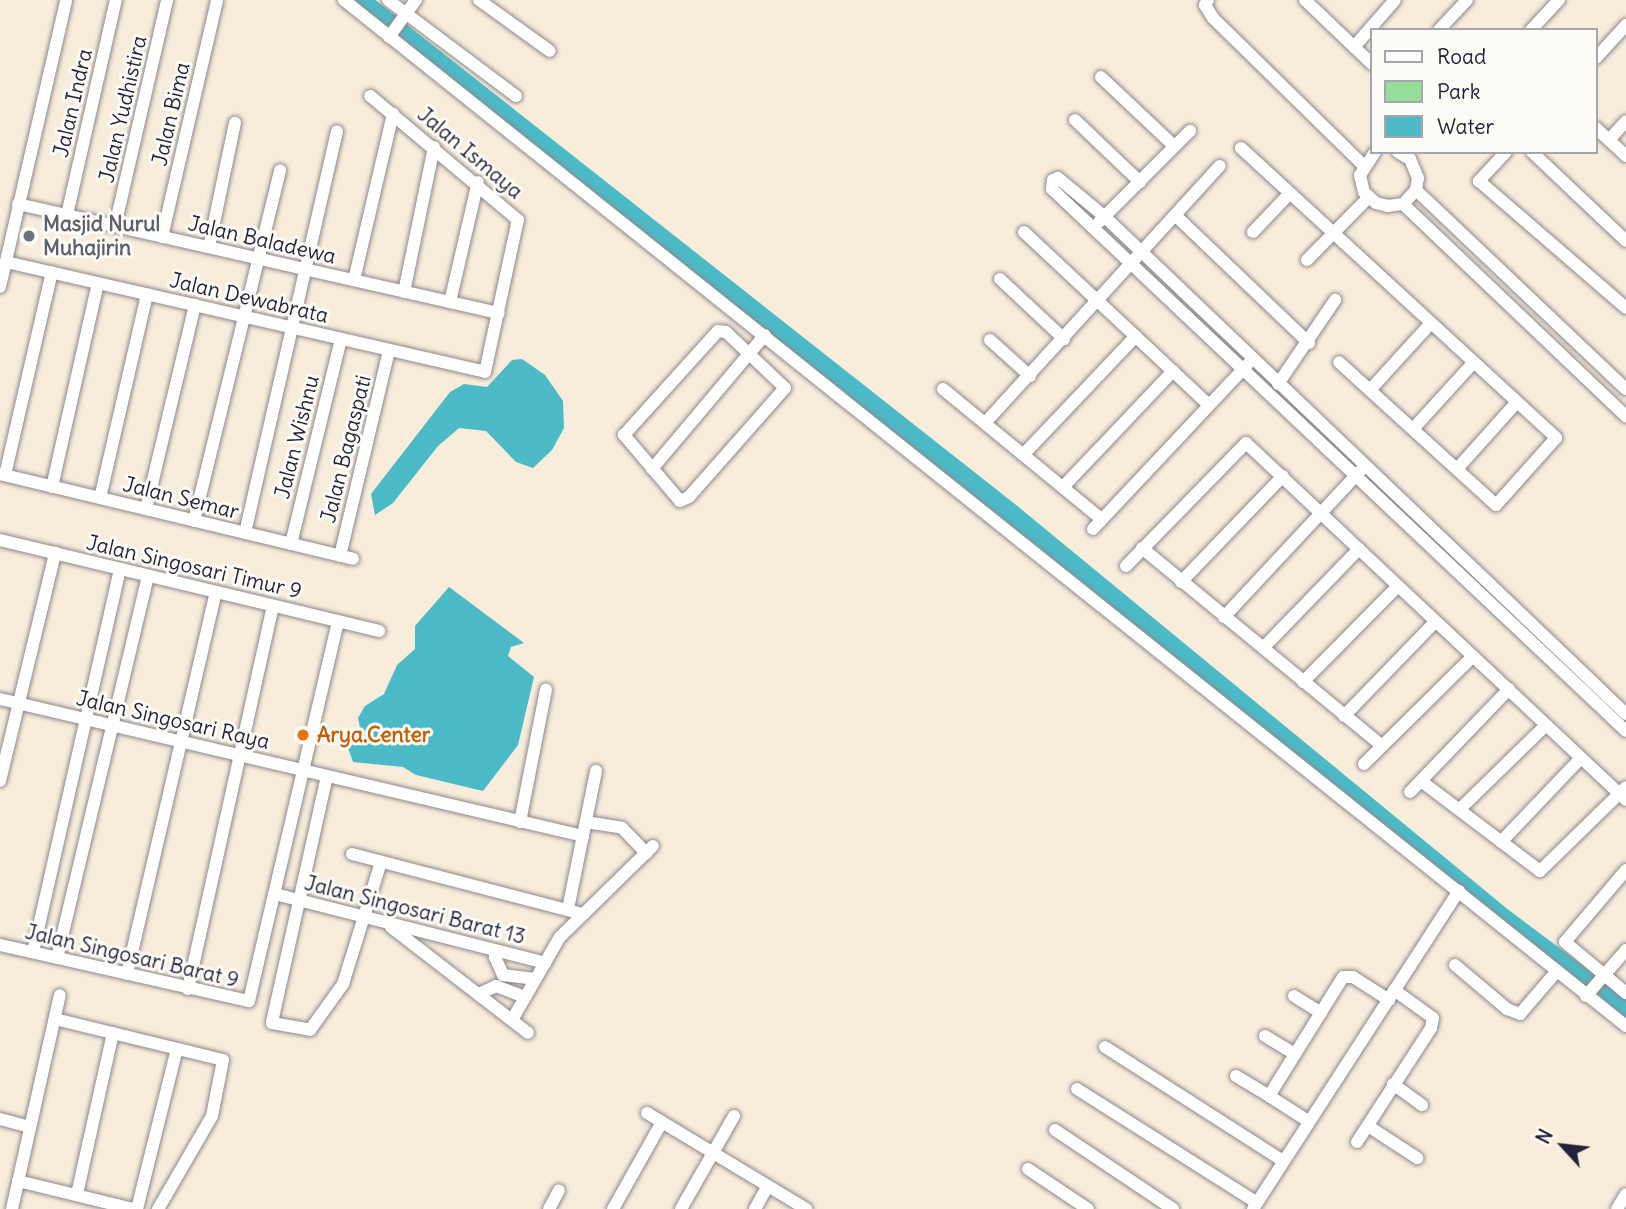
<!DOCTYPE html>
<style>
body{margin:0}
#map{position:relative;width:1626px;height:1209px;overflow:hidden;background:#f8ecdb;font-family:Delius,sans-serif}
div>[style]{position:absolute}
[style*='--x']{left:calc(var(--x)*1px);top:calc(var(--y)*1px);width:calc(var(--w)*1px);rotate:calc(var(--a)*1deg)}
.green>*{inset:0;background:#94de9a}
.water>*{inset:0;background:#4cbac6}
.river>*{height:23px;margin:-11.5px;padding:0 11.5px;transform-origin:11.5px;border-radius:11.5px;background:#4cbac6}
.roads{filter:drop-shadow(0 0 2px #8d878b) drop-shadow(0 0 2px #8d878b)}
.minor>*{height:12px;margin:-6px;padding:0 6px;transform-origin:6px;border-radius:6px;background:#fff}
.dots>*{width:19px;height:19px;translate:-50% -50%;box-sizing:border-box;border:4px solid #fdfcf7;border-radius:50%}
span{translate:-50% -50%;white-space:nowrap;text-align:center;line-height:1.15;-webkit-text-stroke:6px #fdfcf7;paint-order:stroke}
.street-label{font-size:21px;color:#22223b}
.worship-label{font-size:21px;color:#5b616d;font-weight:700}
.left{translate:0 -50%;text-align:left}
.food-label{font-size:21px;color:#c56008;font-weight:700}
.legend{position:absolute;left:1370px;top:28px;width:228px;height:126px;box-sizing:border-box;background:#fdfcf7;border:2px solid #a5a5ac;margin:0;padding:9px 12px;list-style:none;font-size:21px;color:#22223b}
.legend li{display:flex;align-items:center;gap:14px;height:35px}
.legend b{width:35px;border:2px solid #a5a5ac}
.north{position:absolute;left:1528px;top:1111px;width:70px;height:70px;-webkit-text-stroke:5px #fdfcf7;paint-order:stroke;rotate:297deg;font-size:19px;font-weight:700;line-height:28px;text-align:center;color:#22223b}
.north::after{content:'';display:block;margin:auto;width:24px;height:32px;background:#22223b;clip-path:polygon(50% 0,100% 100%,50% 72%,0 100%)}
</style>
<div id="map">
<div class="green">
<div style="clip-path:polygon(344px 0,357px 0,378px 16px,916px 440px,1546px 955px,1592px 987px,1603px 976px,1626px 993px,1626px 1026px)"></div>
</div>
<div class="water">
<div style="clip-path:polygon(522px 359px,545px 375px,563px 401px,564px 428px,552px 450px,533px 468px,516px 462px,486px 431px,459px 428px,438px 446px,393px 503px,375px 515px,371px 494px,450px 392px,464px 384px,487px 387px,512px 360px)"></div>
<div style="clip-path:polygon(449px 587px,524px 643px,511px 647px,508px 656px,534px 677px,518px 745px,483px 791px,416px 775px,403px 767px,353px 762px,347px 745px,361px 733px,358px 718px,365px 706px,384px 694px,397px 665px,415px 649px,415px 626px)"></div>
</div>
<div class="river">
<div style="--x:357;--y:0;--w:830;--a:38.25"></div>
<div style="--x:1009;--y:514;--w:639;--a:39.42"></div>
<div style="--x:1503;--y:920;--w:154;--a:36.8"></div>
</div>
<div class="roads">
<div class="minor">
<div style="--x:344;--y:0;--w:1642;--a:38.67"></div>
<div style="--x:388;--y:0;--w:160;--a:36.9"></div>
<div style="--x:479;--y:0;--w:87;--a:35.7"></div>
<div style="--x:1208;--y:0;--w:6;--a:121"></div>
<div style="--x:1205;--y:5;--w:15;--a:58"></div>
<div style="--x:1213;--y:18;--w:210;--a:44.4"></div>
<div style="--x:1305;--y:0;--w:93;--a:43.7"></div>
<div style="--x:1439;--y:30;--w:41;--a:-47"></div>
<div style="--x:1531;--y:30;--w:41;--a:-47"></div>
<div style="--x:389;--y:37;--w:46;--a:-53.9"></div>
<div style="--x:1354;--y:47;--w:62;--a:-48.9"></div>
<div style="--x:1596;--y:58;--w:45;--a:-47.7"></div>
<div style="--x:1101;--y:77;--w:100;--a:43.4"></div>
<div style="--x:1075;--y:120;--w:90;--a:43.6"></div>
<div style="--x:1596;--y:128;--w:41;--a:43"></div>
<div style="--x:1609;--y:140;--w:25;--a:-48"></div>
<div style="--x:1241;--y:148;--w:428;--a:42.6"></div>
<div style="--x:1556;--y:438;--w:90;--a:131.8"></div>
<div style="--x:1496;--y:505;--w:212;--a:-137.7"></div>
<div style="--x:1375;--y:152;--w:27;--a:123"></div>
<div style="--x:1360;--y:175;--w:17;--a:77"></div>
<div style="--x:1364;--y:192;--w:16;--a:43"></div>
<div style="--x:1376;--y:203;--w:12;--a:14"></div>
<div style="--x:1388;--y:206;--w:15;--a:-8"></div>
<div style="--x:1403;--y:204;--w:19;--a:-47"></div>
<div style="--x:1416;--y:190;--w:12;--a:-81"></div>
<div style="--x:1418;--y:178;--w:21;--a:-113"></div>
<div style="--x:1410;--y:159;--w:14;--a:-150"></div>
<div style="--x:1506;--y:152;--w:40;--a:133"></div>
<div style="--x:1479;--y:181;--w:194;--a:40.8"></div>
<div style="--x:1532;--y:152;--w:129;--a:43.4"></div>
<div style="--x:1416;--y:190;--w:289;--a:43.5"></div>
<div style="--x:18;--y:204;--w:493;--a:12.8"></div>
<div style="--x:1403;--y:204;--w:308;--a:43.6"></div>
<div style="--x:67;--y:215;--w:221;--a:-77.2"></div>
<div style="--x:1176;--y:216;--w:184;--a:43.7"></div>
<div style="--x:1099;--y:222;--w:129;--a:-45"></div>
<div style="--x:115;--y:226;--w:232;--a:-77"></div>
<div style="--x:1024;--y:232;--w:253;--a:43.1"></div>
<div style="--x:1253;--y:232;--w:52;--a:-46.5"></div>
<div style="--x:162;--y:237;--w:243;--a:-76.9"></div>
<div style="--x:209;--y:247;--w:127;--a:-78.2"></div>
<div style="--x:1307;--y:260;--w:88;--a:-45.5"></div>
<div style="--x:6;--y:262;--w:491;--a:12.9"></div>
<div style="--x:485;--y:372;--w:156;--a:-77.8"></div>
<div style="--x:518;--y:220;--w:193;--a:-140"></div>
<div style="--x:1000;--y:279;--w:88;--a:43.2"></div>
<div style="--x:354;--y:280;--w:171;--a:-76.8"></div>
<div style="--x:0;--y:287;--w:294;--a:-77"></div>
<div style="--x:404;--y:292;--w:148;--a:-78.3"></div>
<div style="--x:450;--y:302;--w:123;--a:-76.9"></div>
<div style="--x:718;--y:331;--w:8;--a:7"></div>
<div style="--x:726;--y:332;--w:81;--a:43.5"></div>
<div style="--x:785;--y:388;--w:145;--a:131.4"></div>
<div style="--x:689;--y:497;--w:10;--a:156"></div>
<div style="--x:680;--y:501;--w:87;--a:-130.3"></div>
<div style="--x:624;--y:435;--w:140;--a:-47.9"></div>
<div style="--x:990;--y:340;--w:54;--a:42"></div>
<div style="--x:1278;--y:384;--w:102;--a:-55.8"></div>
<div style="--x:943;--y:389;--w:205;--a:39.4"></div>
<div style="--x:1370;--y:390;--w:89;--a:-47.7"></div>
<div style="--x:985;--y:423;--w:348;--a:-47.6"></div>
<div style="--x:1413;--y:429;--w:89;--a:-47.7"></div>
<div style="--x:1023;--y:455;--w:164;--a:-46.5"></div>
<div style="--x:652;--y:469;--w:175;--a:-49.9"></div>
<div style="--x:1457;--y:469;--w:90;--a:-48.2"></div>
<div style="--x:0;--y:474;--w:363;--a:13.5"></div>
<div style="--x:5;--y:475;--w:208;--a:-77"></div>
<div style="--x:52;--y:487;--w:209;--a:-77.3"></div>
<div style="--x:1063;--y:487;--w:160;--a:-46.5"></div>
<div style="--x:100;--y:498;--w:209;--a:-77"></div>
<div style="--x:146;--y:509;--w:210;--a:-76.5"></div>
<div style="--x:194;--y:521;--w:361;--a:-76.2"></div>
<div style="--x:1093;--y:529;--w:226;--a:-46.8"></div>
<div style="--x:245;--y:533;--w:412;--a:-77.1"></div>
<div style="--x:0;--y:540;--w:390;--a:13.5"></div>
<div style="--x:291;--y:544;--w:211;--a:-76.3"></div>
<div style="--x:1142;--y:548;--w:311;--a:39.5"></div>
<div style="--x:340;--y:556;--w:212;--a:-76.6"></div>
<div style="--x:1126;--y:566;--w:172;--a:-45.7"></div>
<div style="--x:1246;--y:443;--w:521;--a:43.21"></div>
<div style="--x:1181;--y:582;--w:147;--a:-46.1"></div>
<div style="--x:1224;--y:617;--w:200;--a:-47"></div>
<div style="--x:1263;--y:648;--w:138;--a:-45.9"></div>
<div style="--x:1303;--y:682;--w:135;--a:-45.3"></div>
<div style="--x:0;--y:699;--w:599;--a:13.22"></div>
<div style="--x:1626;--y:714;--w:721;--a:-136.35"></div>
<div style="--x:1104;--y:216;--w:60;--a:-140.4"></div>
<div style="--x:1058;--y:178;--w:5;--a:158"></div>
<div style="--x:1053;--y:180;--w:9;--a:96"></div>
<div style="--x:1052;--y:189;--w:789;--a:43.36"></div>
<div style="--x:1344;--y:716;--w:131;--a:-45.9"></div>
<div style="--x:1364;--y:764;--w:153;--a:-44.7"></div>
<div style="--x:327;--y:776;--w:253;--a:102.6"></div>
<div style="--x:272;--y:1023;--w:39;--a:10"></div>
<div style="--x:310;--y:1030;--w:57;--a:-54.3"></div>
<div style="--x:343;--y:984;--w:128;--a:-72.7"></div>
<div style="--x:0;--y:781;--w:235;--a:-76.4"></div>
<div style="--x:1421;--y:781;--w:149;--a:37.1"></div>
<div style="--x:1540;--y:871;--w:120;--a:-44.3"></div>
<div style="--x:1410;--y:792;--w:143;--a:-46.1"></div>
<div style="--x:1460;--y:809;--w:120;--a:-44.3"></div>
<div style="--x:520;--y:822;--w:135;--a:-78.9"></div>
<div style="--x:586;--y:822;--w:36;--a:9"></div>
<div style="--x:622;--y:828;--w:35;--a:46"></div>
<div style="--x:1501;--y:842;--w:115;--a:-46.4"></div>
<div style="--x:352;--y:854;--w:239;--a:14.6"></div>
<div style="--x:1626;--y:870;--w:94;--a:130.3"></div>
<div style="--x:1565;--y:942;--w:80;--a:39.9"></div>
<div style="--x:275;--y:894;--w:279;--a:14.3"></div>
<div style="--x:568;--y:909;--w:141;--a:-78.5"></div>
<div style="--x:391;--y:927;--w:173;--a:37.7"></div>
<div style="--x:0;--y:945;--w:255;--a:12.7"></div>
<div style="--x:249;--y:1001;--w:390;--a:-76.8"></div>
<div style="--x:498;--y:951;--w:7;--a:117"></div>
<div style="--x:495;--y:957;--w:20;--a:66"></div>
<div style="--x:503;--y:975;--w:32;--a:7"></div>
<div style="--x:33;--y:952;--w:393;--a:-77.2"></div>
<div style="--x:57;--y:958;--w:393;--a:-76.6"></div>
<div style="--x:1455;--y:965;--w:68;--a:40.2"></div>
<div style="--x:1507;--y:1009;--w:14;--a:21"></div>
<div style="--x:1520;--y:1014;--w:57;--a:-49.3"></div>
<div style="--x:127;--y:974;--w:392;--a:-76.9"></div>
<div style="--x:188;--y:989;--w:392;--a:-77.5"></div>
<div style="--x:479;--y:994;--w:19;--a:-25"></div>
<div style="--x:496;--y:986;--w:31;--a:21"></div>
<div style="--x:1294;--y:996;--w:32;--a:32"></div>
<div style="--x:1586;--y:996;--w:61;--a:-49"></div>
<div style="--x:55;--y:1019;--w:173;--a:13.7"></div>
<div style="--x:223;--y:1060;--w:57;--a:101.1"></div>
<div style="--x:212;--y:1116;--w:108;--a:120.1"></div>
<div style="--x:512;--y:1020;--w:96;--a:-60"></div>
<div style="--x:560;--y:937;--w:130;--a:-44.4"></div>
<div style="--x:1265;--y:1036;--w:35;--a:31"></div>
<div style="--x:1105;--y:1047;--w:211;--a:32.6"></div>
<div style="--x:1236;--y:1076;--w:39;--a:31"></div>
<div style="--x:1393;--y:1084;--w:36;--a:36"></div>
<div style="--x:1077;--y:1089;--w:213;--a:32.3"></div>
<div style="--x:647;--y:1113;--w:186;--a:31.1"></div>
<div style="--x:0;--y:1119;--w:31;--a:15"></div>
<div style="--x:1308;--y:1121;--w:46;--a:-147.3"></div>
<div style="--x:1269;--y:1096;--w:140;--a:-58.1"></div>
<div style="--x:1343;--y:977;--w:10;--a:0"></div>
<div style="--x:1353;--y:977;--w:43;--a:32.6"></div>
<div style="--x:1368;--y:1126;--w:59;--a:33.1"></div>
<div style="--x:1055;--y:1130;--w:142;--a:33.8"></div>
<div style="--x:1357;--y:1142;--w:136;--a:-57"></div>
<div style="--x:1431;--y:1028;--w:10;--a:-79"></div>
<div style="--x:1433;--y:1018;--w:48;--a:-144.3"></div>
<div style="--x:1028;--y:1169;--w:72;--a:33.7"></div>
<div style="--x:18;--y:1181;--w:118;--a:13.7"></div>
<div style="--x:77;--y:1194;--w:165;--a:-77.4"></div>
<div style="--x:12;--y:1209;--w:219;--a:-77.4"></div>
<div style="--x:137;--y:1209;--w:165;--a:-76"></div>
<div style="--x:549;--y:1209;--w:21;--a:-62"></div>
<div style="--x:613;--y:1209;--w:100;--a:-60.6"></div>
<div style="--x:681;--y:1209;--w:107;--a:-60.3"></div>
<div style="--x:755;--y:1209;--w:26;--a:-61"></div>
<div style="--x:1253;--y:1209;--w:379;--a:-57.1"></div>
<div style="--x:1617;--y:1209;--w:17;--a:-59"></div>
</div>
</div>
<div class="dots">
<div style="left:29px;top:236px;background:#6b7280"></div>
<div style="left:303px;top:735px;background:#e8710a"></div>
</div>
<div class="street-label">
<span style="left:73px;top:103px;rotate:-77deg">Jalan Indra</span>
<span style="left:123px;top:109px;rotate:-77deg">Jalan Yudhistira</span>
<span style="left:171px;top:114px;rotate:-77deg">Jalan Bima</span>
<span style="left:470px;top:153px;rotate:40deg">Jalan Ismaya</span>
<span style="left:262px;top:240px;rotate:13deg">Jalan Baladewa</span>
<span style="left:249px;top:298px;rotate:13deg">Jalan Dewabrata</span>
<span style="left:297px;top:437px;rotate:-76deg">Jalan Wishnu</span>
<span style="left:346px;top:449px;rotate:-76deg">Jalan Bagaspati</span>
<span style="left:181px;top:498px;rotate:14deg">Jalan Semar</span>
<span style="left:194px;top:567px;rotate:13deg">Jalan Singosari Timur 9</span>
<span style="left:173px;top:720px;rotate:13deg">Jalan Singosari Raya</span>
<span style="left:415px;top:910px;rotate:14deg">Jalan Singosari Barat 13</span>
<span style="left:132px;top:956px;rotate:13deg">Jalan Singosari Barat 9</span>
</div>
<div class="worship-label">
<span class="left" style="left:43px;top:236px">Masjid Nurul<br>Muhajirin</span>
</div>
<div class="food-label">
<span class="left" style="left:317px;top:735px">Arya.Center</span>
</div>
<ul class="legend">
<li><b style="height:9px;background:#fff"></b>Road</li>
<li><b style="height:19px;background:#94de9a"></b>Park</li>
<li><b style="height:19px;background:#4cbac6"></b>Water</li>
</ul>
<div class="north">N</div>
</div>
